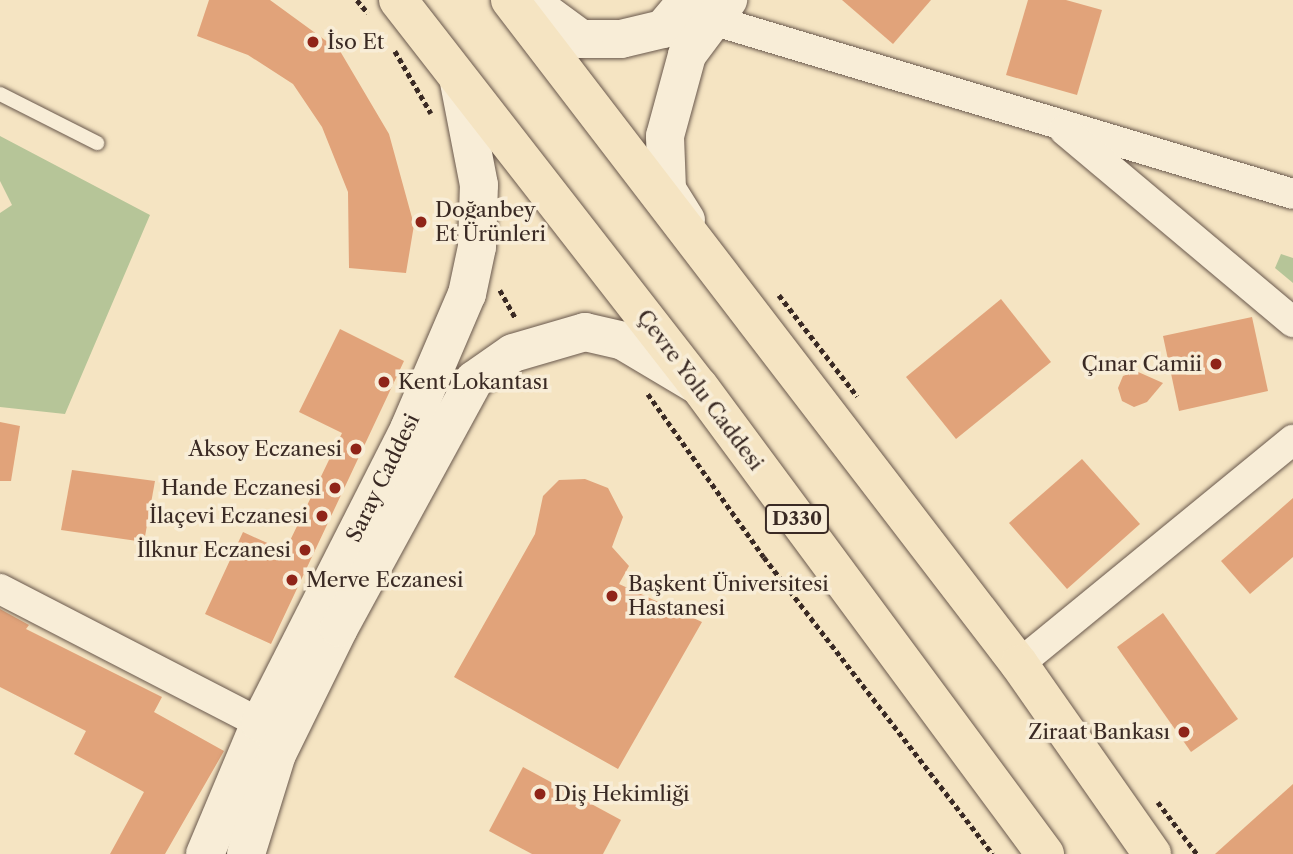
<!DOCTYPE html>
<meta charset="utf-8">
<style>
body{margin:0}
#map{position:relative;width:1293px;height:854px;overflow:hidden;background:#f5e4c2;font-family:"Libre Caslon Text",serif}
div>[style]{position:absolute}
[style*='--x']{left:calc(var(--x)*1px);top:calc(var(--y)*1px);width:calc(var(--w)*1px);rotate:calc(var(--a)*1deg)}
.green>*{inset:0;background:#b6c598}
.building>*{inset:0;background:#e1a37a}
.path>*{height:4.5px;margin-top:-2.25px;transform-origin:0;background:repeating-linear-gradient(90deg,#3a2a24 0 5px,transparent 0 8.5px)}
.roads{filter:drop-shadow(0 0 2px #69584c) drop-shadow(0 0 2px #69584c)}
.lane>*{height:14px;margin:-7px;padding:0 7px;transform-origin:7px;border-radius:7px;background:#f8edd7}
.street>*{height:30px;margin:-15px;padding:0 15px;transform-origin:15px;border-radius:15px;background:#f8edd7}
.secondary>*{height:38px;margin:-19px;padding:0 19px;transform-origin:19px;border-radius:19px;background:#f8edd7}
.highway>*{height:38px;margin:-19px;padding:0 19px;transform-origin:19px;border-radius:19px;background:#f5e4c2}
.dots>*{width:19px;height:19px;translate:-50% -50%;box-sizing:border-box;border:4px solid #f8edd7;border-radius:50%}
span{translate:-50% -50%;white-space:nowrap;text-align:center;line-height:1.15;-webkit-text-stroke:7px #f8edd7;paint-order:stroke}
.shield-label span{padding:2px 5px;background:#f8edd7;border:2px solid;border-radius:5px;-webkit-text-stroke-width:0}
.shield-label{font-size:19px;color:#3a2a24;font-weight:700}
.poi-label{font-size:21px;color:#3a2a24}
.left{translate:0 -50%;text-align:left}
.right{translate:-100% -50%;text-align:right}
.street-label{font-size:21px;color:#3a2a24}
</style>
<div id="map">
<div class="green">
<div style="clip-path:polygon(0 136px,150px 215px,65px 414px,0 407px,0 213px,12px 205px,0 181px)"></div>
<div style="clip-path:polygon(1281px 254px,1293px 258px,1293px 283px,1275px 268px)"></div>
</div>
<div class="building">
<div style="clip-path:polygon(209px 0,270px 0,340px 51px,389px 134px,414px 225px,406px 273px,349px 268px,348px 192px,322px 127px,293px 84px,248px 55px,197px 36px)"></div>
<div style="clip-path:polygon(842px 0,931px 0,893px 44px)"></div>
<div style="clip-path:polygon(1028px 0,1066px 0,1102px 10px,1077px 95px,1006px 75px)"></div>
<div style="clip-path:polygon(1001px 299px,1051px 362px,956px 439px,906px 377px)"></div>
<div style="clip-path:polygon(1252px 317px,1268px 391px,1179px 411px,1163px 336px)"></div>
<div style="clip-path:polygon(340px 329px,404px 361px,271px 644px,205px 614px,243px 532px,285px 551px,342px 433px,299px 412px)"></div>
<div style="clip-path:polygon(1136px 371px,1163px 383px,1147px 402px,1134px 407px,1122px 401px,1118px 388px,1123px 376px)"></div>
<div style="clip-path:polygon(0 422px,20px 426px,11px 481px,0 481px)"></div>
<div style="clip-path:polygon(1082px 459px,1140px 524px,1067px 589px,1009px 523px)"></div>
<div style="clip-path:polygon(72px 470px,155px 481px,144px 542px,61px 530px)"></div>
<div style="clip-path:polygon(585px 479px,608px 488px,623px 517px,612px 547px,629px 566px,619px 584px,702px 622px,618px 769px,454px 677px,535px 534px,543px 496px,559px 480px)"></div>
<div style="clip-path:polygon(1293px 498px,1293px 557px,1250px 594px,1221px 561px)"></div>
<div style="clip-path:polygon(0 609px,29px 625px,26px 629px,162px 697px,154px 712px,224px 751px,165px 854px,110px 854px,144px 792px,74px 754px,86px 731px,0 687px)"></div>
<div style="clip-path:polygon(1163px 613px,1238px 719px,1191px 752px,1117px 647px)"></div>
<div style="clip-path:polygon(523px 767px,621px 820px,603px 854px,532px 854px,489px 831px)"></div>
<div style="clip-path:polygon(1293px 784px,1293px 854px,1215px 854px)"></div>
</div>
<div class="path">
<div style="--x:357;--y:0;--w:17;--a:50"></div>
<div style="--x:395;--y:51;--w:72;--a:59.9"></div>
<div style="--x:500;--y:290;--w:33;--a:61"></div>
<div style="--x:779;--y:295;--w:128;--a:52.3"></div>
<div style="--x:648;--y:394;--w:200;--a:54.6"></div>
<div style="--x:764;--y:557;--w:375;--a:52.4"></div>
<div style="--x:1158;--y:802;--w:65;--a:53.1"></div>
</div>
<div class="roads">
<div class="lane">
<div style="--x:0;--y:94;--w:109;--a:26.8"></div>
</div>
<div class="street">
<div style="--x:712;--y:20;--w:606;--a:16.67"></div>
<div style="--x:1064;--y:130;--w:299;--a:40"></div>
<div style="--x:0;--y:589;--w:292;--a:27.3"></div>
<div style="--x:1019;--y:664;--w:354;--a:-39.3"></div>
</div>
<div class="secondary">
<div style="--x:528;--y:0;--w:66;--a:36.3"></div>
<div style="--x:581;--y:39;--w:40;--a:0"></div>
<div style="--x:621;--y:39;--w:43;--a:-13.4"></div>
<div style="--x:663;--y:29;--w:38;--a:-50"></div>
<div style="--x:686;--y:220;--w:36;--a:-122"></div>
<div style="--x:667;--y:189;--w:53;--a:-92.2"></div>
<div style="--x:665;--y:136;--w:84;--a:-74.8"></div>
<div style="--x:687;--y:55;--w:69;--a:-53.3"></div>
<div style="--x:205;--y:854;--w:142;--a:-67.2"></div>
<div style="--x:260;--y:723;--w:330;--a:-63.1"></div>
<div style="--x:409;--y:429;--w:147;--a:-66.8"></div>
<div style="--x:467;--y:294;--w:48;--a:-78"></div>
<div style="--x:477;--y:247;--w:62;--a:-88.2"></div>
<div style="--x:479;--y:185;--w:105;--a:-101"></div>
<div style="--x:246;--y:854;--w:105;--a:-72.8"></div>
<div style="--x:277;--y:754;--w:140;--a:-63.8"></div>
<div style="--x:339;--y:628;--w:282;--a:-61.4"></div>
<div style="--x:474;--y:380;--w:47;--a:-34.7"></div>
<div style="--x:513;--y:353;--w:75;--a:-16.3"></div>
<div style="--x:585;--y:332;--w:39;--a:13"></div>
<div style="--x:623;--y:341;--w:86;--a:30.7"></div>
</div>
<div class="highway">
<div style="--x:398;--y:0;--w:489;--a:52.1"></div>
<div style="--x:699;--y:386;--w:582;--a:53.52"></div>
<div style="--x:510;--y:0;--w:837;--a:52.53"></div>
<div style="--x:1019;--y:664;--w:232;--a:55"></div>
</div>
</div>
<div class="dots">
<div style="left:313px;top:42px;background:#8f2418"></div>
<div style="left:421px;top:222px;background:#8f2418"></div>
<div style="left:1216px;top:364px;background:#8f2418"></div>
<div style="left:384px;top:382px;background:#8f2418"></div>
<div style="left:356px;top:449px;background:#8f2418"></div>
<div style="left:335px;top:488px;background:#8f2418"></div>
<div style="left:322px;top:516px;background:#8f2418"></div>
<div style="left:305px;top:550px;background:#8f2418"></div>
<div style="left:292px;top:580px;background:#8f2418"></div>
<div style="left:612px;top:596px;background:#8f2418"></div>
<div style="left:1184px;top:732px;background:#8f2418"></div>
<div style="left:540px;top:794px;background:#8f2418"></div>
</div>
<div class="shield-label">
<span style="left:797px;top:519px">D330</span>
</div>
<div class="poi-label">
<span class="left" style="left:327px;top:42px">İso Et</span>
<span class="left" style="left:435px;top:222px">Doğanbey<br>Et Ürünleri</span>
<span class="right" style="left:1202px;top:364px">Çınar Camii</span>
<span class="left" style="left:398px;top:382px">Kent Lokantası</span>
<span class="right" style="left:342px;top:449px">Aksoy Eczanesi</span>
<span class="right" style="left:321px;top:488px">Hande Eczanesi</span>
<span class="right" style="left:308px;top:516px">İlaçevi Eczanesi</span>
<span class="right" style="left:291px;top:550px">İlknur Eczanesi</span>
<span class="left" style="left:306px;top:580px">Merve Eczanesi</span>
<span class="left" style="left:628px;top:596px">Başkent Üniversitesi<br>Hastanesi</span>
<span class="right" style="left:1170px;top:732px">Ziraat Bankası</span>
<span class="left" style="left:554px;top:794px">Diş Hekimliği</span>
</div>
<div class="street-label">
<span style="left:700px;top:390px;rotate:53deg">Çevre Yolu Caddesi</span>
<span style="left:383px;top:478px;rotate:-64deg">Saray Caddesi</span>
</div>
</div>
